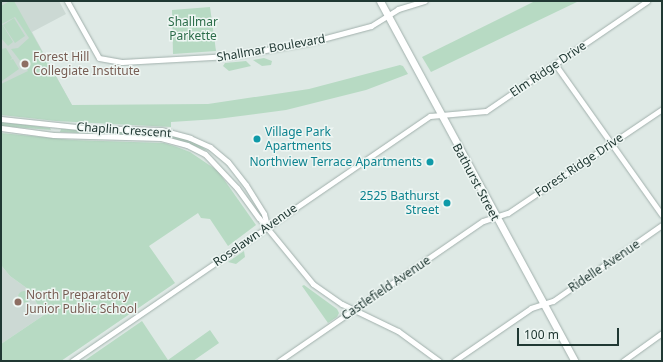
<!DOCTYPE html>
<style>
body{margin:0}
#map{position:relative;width:663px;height:362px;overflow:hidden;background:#dee9e5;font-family:"Noto Sans",sans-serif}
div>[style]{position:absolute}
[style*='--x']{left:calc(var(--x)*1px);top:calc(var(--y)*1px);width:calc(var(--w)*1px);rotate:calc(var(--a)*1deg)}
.built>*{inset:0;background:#ccd9d4}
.green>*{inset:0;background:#b7dac3}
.round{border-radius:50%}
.roads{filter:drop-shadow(0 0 1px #a1b0ac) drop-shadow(0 0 1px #a1b0ac)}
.minor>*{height:5px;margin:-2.5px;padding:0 2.5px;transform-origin:2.5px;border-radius:2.5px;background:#fff}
.secondary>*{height:7px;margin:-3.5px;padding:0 3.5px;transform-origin:3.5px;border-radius:3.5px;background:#fff}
.dots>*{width:11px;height:11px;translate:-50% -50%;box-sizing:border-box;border:2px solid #eef6f3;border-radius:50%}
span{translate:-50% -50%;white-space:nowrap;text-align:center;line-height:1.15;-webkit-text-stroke:3px #eef6f3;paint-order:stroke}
.park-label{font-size:12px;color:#2c6d4a}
.street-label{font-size:12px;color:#203833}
.education-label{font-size:12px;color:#785e54}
.left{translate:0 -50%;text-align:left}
.culture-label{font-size:12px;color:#0d838f}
.right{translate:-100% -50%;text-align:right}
.frame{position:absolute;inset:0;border:2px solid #203833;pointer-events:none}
.scale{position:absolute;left:517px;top:328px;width:102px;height:18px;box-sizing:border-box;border:2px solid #203833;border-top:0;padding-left:5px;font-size:12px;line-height:14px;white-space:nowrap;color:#203833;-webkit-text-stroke:3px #eef6f3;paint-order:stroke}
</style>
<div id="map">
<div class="built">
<div style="clip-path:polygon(1px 1px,59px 1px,66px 14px,32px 32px,72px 105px,1px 97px)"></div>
<div style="clip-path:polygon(1px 265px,10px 276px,28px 289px,44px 315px,1px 344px)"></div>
</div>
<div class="green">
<div style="clip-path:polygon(10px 1px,14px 1px,72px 105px,208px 104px,309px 89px,400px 65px,403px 66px,408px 74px,366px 90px,286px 110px,217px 119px,171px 122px,171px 127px,56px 121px,1px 115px,1px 84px,28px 71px,11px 49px,18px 48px,29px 38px,15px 17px,2px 24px,13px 42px,8px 46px,1px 38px,1px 6px)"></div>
<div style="clip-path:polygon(535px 1px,579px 1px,431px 72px,422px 57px)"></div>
<div style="clip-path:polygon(210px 7px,216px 51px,173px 54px,172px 10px)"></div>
<div style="clip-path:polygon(14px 18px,25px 36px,15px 43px,3px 25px)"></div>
<div style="clip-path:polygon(6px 48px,12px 58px,10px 60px,13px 59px,19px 69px,2px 81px,1px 49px)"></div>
<div style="clip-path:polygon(264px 58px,272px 61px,271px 65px,262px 66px,253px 60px)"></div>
<div style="clip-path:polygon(246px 61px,251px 66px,229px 71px,223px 66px,225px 63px)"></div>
<div style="clip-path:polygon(1px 122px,50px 128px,51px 130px,1px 126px)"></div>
<div style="clip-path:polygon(61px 129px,123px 132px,123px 135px,60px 132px)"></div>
<div style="clip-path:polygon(126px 132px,172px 135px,196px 143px,208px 151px,172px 138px,126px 135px)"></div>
<div style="clip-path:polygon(1px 133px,72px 140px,164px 143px,177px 147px,190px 152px,218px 171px,256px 225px,228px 246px,210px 219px,201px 218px,198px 213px,149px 246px,175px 283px,61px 361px,1px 361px,1px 344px,44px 315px,28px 289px,10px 276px,1px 265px)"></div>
<div style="clip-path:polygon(244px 251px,245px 257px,236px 264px,228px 262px)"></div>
<div style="clip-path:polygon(304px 285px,337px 309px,339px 313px,337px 317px,328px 323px,302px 286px)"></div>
<div class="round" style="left:18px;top:291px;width:12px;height:12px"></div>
<div style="clip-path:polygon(142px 321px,168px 360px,210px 330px,219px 343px,193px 361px,84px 361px)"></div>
</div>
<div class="roads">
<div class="minor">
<div style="--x:67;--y:1;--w:65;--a:60.7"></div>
<div style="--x:99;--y:58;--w:23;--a:10"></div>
<div style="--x:122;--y:62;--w:108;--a:-3.2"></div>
<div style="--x:230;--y:56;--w:78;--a:-9.6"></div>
<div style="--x:307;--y:43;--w:66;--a:-14.9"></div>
<div style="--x:371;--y:26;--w:32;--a:-32"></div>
<div style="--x:398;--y:9;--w:28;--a:-17"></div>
<div style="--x:555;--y:64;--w:185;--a:54.7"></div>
<div style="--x:1;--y:119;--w:85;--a:6"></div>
<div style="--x:86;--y:128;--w:75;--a:1.5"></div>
<div style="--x:161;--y:130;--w:30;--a:15"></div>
<div style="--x:190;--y:138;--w:22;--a:24"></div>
<div style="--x:210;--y:147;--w:23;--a:40"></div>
<div style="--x:228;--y:162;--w:29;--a:52"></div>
<div style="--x:246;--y:185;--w:34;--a:58"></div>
<div style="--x:264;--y:214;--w:11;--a:75"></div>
<div style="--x:1;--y:128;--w:53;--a:7.5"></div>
<div style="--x:54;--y:135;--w:107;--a:1.6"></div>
<div style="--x:161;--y:138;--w:27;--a:15"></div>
<div style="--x:187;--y:145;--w:20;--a:27"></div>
<div style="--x:205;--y:154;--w:47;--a:46.7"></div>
<div style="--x:237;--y:188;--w:37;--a:54"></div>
<div style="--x:259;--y:218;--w:85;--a:50.7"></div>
<div style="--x:313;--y:284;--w:35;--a:35"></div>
<div style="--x:342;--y:304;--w:62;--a:25.7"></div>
<div style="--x:398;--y:331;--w:51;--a:36.2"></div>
<div style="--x:72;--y:361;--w:434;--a:-34.4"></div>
<div style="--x:430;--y:116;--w:56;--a:-5.1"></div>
<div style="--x:486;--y:111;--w:195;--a:-34.3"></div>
<div style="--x:279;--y:361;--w:247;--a:-34.5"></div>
<div style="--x:483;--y:221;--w:26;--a:-18"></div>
<div style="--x:508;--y:213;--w:186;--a:-34"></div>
<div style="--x:454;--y:361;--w:93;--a:-34.5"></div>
<div style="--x:531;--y:308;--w:23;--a:-18"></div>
<div style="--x:553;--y:301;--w:133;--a:-34.9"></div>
<div style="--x:623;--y:361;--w:48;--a:-35.7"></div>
</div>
<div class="secondary">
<div style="--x:380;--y:1;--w:409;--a:61.6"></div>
</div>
</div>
<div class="dots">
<div style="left:25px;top:64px;background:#8d6e63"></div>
<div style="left:257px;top:139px;background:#0f9aa8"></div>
<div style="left:430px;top:162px;background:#0f9aa8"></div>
<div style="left:447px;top:203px;background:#0f9aa8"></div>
<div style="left:18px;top:302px;background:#8d6e63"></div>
</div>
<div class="park-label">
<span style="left:193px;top:29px">Shallmar<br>Parkette</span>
</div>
<div class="street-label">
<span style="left:271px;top:48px;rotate:-10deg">Shallmar Boulevard</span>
<span style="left:548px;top:69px;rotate:-34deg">Elm Ridge Drive</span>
<span style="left:124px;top:130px;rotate:4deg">Chaplin Crescent</span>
<span style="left:579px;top:165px;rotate:-34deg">Forest Ridge Drive</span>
<span style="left:476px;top:182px;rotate:62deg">Bathurst Street</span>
<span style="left:255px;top:235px;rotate:-35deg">Roselawn Avenue</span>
<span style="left:604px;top:266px;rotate:-34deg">Ridelle Avenue</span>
<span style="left:386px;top:288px;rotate:-34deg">Castlefield Avenue</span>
</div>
<div class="education-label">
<span class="left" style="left:33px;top:64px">Forest Hill<br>Collegiate Institute</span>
<span class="left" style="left:26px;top:302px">North Preparatory<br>Junior Public School</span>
</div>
<div class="culture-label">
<span class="left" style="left:265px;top:139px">Village Park<br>Apartments</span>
<span class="right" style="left:422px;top:162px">Northview Terrace Apartments</span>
<span class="right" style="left:439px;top:203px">2525 Bathurst<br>Street</span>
</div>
<div class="frame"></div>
<div class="scale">100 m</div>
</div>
